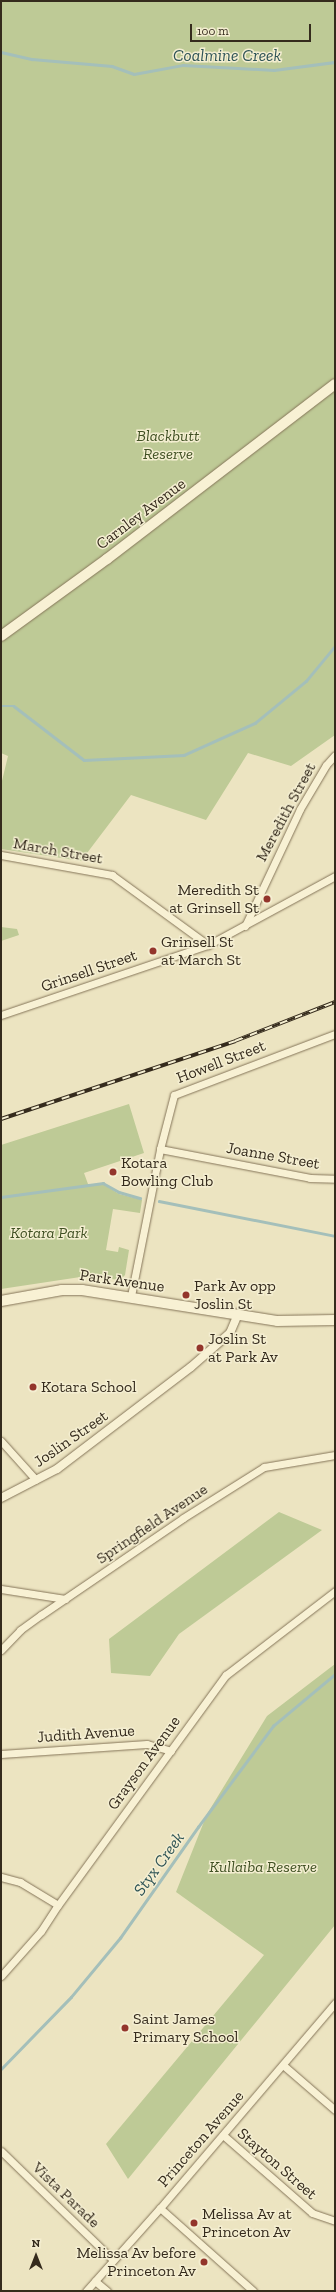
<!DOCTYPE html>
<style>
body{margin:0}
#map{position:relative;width:336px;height:2292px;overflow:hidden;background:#ece4c1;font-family:"Zilla Slab",serif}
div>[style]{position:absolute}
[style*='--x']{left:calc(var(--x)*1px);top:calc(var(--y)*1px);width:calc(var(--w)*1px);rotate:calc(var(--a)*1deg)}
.green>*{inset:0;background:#beca96}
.stream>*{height:2.5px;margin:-1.25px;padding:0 1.25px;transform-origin:1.25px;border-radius:1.25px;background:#a4bfba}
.roads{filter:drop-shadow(0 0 1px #857559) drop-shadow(0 0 1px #857559)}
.minor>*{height:7px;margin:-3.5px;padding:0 3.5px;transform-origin:3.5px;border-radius:3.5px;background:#f8f1d4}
.tertiary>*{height:8px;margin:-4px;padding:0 4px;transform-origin:4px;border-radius:4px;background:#f8f1d4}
.secondary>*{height:10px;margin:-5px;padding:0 5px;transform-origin:5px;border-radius:5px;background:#f8f1d4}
.rail>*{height:4px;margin-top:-2px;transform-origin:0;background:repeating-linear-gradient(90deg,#f4eed1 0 8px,#352b1d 0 16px);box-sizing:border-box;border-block:1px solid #352b1d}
.dots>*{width:11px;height:11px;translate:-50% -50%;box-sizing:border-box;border:2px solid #f4eed1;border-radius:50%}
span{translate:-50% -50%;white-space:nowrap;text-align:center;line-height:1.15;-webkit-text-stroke:3px #f4eed1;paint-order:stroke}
.park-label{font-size:16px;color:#415124;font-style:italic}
.street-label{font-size:16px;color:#352b1d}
.poi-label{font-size:16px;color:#352b1d}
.right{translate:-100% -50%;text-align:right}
.left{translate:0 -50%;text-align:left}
.water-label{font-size:17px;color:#2d5355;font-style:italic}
.frame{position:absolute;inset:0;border:2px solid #352b1d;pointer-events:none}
.north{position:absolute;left:16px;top:2236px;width:40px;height:40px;-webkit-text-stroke:3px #f4eed1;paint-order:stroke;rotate:0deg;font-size:11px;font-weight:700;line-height:16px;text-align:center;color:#352b1d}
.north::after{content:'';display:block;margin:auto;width:14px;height:18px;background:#352b1d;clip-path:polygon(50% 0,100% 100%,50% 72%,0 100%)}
.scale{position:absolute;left:190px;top:24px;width:121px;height:18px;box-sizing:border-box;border:2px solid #352b1d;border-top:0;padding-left:5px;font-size:12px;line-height:14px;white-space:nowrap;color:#352b1d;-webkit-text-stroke:3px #f4eed1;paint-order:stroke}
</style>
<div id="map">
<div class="green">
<div style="clip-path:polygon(1px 1px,335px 1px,335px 735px,291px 766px,248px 753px,206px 820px,131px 795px,81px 861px,1px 849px,1px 785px,8px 756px,1px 753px)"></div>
<div style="clip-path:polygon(1px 927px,17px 929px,19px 935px,1px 941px)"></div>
<div style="clip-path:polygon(129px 1104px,144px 1153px,84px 1173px,88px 1184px,103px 1184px,119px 1194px,142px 1200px,140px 1213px,113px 1209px,106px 1250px,118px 1252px,119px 1247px,129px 1250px,125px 1275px,120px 1280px,87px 1276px,1px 1289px,1px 1145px)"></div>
<div style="clip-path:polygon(279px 1512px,322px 1530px,179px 1634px,150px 1676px,111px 1673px,109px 1639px)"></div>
<div style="clip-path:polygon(335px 1664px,335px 1925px,128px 2179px,106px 2144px,264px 1955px,176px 1892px,207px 1814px,267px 1716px)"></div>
</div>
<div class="stream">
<div style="--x:1;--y:52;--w:32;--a:13"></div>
<div style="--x:32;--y:59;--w:80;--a:5"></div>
<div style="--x:112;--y:66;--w:23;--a:20"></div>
<div style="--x:134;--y:74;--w:50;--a:-10.4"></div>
<div style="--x:183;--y:65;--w:91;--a:3.1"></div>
<div style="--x:274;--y:70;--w:62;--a:-7.5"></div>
<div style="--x:1;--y:706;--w:13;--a:0"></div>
<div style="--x:14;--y:706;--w:88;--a:37.6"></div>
<div style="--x:84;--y:760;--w:100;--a:-2.9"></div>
<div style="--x:184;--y:755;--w:78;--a:-24.3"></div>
<div style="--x:255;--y:723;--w:66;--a:-39.5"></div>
<div style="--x:306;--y:681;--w:45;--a:-50.4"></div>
<div style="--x:1;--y:1197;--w:103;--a:-7.8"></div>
<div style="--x:103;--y:1183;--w:18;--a:29"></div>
<div style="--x:119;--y:1192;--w:22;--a:16"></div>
<div style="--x:159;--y:1201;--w:179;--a:11.2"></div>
<div style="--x:1;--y:2069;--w:100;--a:-45.8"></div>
<div style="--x:71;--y:1997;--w:77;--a:-50.3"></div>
<div style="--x:120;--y:1938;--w:136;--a:-54.9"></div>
<div style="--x:198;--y:1827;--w:126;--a:-53.4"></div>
<div style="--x:273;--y:1726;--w:81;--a:-40"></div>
</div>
<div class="roads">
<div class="minor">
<div style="--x:1;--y:855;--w:113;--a:10.2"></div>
<div style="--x:112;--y:875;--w:119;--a:36.1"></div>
<div style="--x:245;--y:926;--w:129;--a:-64.8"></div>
<div style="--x:300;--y:809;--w:51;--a:-59.4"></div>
<div style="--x:326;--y:765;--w:13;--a:-48"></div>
<div style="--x:1;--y:1015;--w:219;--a:-18.7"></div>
<div style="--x:208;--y:945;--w:145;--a:-28.5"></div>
<div style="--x:160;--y:1149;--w:153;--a:10.9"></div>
<div style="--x:310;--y:1178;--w:25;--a:2"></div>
<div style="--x:131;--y:1296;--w:150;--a:-78.8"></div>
<div style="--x:160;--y:1149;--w:56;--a:-75.5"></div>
<div style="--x:174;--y:1095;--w:172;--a:-20.8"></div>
<div style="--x:1;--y:1441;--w:52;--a:48.1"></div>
<div style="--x:1;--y:1589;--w:65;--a:8.9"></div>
<div style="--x:1;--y:1650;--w:28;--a:-46"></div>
<div style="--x:20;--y:1630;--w:26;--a:-36"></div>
<div style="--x:41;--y:1615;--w:172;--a:-34.3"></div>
<div style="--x:183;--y:1518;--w:96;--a:-32.2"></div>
<div style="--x:264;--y:1467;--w:72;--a:-9.6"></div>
<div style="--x:1;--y:1754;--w:146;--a:-3.9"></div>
<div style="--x:147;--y:1744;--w:25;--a:16"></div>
<div style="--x:1;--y:1877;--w:20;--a:15"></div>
<div style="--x:20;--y:1882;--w:44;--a:31.2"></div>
<div style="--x:1;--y:1976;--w:60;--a:-48.4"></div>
<div style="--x:41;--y:1931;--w:31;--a:-57"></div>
<div style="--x:58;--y:1905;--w:285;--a:-53.9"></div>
<div style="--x:226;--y:1675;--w:138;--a:-37.6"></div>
<div style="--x:283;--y:2065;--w:69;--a:40.9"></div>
<div style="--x:223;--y:2135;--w:118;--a:41.2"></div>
<div style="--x:312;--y:2213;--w:24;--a:19"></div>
<div style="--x:1;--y:2151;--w:155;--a:44.2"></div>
<div style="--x:160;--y:2208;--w:125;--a:41.7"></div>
<div style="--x:95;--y:2281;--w:16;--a:40"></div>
<div style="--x:86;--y:2291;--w:111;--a:-48.3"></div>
<div style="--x:160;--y:2208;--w:270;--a:-49.5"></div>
</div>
<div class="tertiary">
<div style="--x:1;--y:1498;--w:63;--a:-27.4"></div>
<div style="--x:57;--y:1469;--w:168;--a:-37.3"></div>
<div style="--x:191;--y:1367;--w:52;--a:-41.1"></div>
<div style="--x:230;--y:1333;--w:21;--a:-67"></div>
</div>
<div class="secondary">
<div style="--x:1;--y:636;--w:131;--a:-36"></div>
<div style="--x:107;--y:559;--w:287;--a:-37.5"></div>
<div style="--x:1;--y:1301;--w:62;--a:-10.2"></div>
<div style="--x:62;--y:1290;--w:20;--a:0"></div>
<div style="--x:82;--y:1290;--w:197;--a:9"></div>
<div style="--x:277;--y:1321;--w:58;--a:-1"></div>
</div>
</div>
<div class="rail">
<div style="--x:1;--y:1119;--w:247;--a:-18.4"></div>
<div style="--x:235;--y:1041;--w:107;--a:-21.3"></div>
</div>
<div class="dots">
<div style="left:267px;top:899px;background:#93352b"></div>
<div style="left:153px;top:951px;background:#93352b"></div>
<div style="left:113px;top:1172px;background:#93352b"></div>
<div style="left:186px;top:1295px;background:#93352b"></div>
<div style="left:200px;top:1348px;background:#93352b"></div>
<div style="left:33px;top:1387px;background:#93352b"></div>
<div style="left:125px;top:2028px;background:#93352b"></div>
<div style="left:194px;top:2223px;background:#93352b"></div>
<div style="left:204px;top:2262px;background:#93352b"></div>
</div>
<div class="park-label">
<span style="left:168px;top:445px">Blackbutt<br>Reserve</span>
<span style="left:49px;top:1233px">Kotara Park</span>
<span style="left:263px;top:1867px">Kullaiba Reserve</span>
</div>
<div class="street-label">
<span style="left:141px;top:514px;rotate:-37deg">Carnley Avenue</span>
<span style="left:286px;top:812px;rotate:-62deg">Meredith Street</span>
<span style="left:58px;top:851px;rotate:10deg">March Street</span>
<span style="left:89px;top:971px;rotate:-19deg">Grinsell Street</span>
<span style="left:221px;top:1062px;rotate:-21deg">Howell Street</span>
<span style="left:273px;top:1156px;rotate:10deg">Joanne Street</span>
<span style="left:122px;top:1281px;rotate:8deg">Park Avenue</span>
<span style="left:71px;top:1439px;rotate:-35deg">Joslin Street</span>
<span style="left:152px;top:1524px;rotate:-34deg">Springfield Avenue</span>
<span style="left:86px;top:1734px;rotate:-4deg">Judith Avenue</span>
<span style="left:144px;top:1763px;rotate:-54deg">Grayson Avenue</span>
<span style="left:201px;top:2139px;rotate:-49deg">Princeton Avenue</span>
<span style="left:277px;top:2164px;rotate:41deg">Stayton Street</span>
<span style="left:66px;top:2195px;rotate:44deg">Vista Parade</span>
</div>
<div class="poi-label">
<span class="right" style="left:259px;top:899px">Meredith St<br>at Grinsell St</span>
<span class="left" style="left:161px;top:951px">Grinsell St<br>at March St</span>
<span class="left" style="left:121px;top:1172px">Kotara<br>Bowling Club</span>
<span class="left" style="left:194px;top:1295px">Park Av opp<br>Joslin St</span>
<span class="left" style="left:208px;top:1348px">Joslin St<br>at Park Av</span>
<span class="left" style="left:41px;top:1387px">Kotara School</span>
<span class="left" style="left:133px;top:2028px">Saint James<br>Primary School</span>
<span class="left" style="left:202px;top:2223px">Melissa Av at<br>Princeton Av</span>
<span class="right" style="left:196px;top:2262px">Melissa Av before<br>Princeton Av</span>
</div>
<div class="water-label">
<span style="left:227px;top:56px">Coalmine Creek</span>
<span style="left:159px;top:1864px;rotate:-54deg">Styx Creek</span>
</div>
<div class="frame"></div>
<div class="north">N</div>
<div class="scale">100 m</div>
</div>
